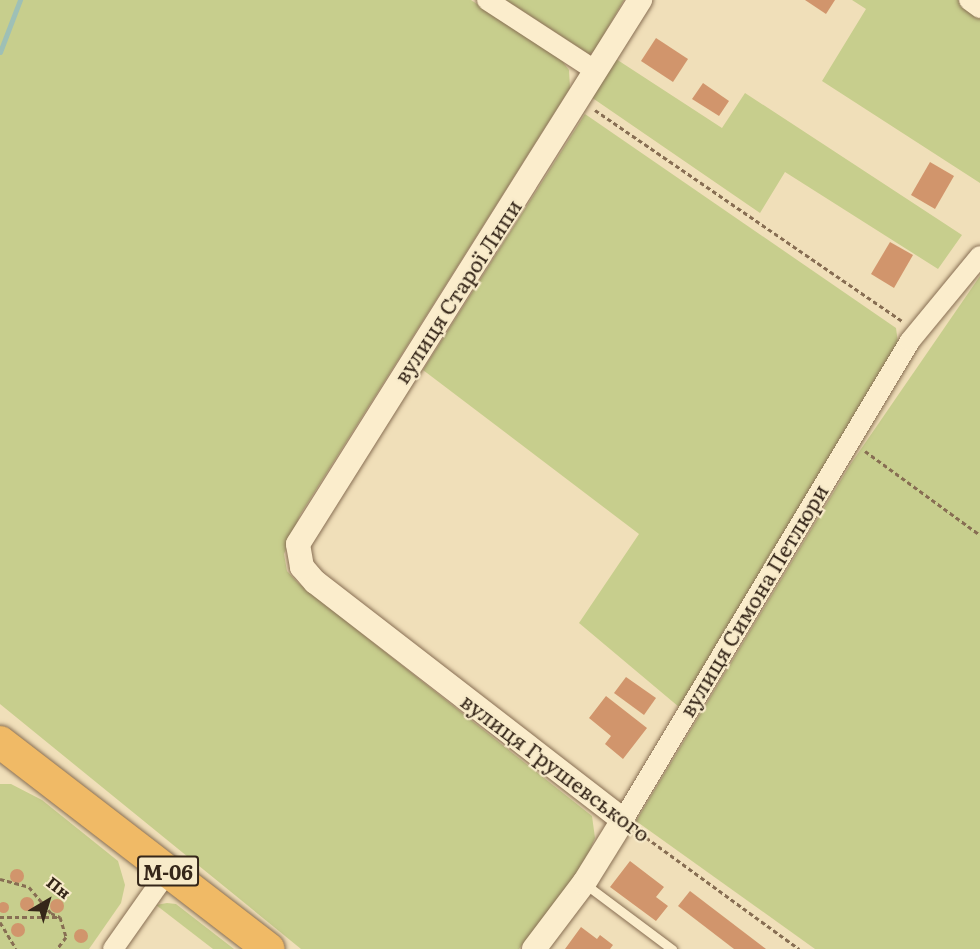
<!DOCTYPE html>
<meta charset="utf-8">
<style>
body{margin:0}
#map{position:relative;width:980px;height:949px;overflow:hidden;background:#f0dfb9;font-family:Literata,serif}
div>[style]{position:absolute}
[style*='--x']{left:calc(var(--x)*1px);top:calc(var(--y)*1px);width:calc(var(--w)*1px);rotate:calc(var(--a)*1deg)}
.green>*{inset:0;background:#c7ce8d}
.stream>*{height:5px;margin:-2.5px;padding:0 2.5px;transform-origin:2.5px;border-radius:2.5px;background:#9ec0b6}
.building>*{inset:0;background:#d1956c}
.round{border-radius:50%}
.path>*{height:3px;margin-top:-1.5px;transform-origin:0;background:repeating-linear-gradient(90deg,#876e53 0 4.5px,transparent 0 7.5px)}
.roads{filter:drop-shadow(0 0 2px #876e53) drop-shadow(0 0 2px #876e53)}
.service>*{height:9px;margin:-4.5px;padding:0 4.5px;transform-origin:4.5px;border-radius:4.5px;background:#fbedcc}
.minor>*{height:20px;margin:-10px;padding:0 10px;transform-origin:10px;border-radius:10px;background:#fbedcc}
.tertiary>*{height:24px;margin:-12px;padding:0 12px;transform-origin:12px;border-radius:12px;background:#fbedcc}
.trunk>*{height:32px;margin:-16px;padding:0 16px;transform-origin:16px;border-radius:16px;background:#f0ba66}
span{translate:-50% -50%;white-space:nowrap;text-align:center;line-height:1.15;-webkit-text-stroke:4.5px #f7eac9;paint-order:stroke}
.shield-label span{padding:2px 4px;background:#f7eac9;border:2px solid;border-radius:4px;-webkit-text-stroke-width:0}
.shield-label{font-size:20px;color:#352619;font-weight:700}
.street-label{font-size:21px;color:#352619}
.north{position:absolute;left:18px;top:871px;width:60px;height:60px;-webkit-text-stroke:4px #f7eac9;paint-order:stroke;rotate:38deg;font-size:16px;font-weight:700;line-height:24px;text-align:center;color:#352619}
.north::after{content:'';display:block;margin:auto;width:21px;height:27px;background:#352619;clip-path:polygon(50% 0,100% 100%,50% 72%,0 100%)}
</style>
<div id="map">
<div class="green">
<div style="clip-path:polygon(0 0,471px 0,560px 58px,569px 70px,570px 88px,300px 515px,284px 554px,287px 571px,298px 583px,592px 816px,595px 838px,583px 866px,519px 949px,301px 949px,0 704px)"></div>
<div style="clip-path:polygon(506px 0,624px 0,594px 51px,589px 54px)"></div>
<div style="clip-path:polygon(852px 0,958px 0,980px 14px,980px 183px,822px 81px,866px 9px)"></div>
<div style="clip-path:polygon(616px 59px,722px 128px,745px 93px,962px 235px,938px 269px,785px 172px,760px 213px,591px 97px)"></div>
<div style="clip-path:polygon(585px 114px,896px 328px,898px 343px,679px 707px,579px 623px,639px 534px,423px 370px)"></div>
<div style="clip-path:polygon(980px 276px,980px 949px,815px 949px,636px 821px,850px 465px)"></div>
<div style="clip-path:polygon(0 784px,11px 784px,42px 800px,118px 861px,125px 885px,121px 903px,89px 949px,0 949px)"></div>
<div style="clip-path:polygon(167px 903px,176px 904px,234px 949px,213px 949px,156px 905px)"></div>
</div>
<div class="stream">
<div style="--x:0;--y:52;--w:56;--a:-69"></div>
</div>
<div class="building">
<div style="clip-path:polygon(805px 0,835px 0,826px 14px)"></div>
<div style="clip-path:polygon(656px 38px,688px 59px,673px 82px,641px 61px)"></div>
<div style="clip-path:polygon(703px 83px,729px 101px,719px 116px,692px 99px)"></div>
<div style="clip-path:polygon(930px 162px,954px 176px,935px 209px,911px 195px)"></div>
<div style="clip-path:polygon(890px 242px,913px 255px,894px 288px,871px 274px)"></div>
<div style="clip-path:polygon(626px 677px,656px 698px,644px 715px,614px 693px)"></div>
<div style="clip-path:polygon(606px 696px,647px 728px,623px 759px,605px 744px,611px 736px,589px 718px)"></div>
<div style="clip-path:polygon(630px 861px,664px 887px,656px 897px,668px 906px,656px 921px,610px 887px)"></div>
<div class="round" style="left:10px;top:869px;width:14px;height:14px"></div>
<div style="clip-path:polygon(690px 891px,766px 949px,734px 949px,678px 906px)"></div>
<div class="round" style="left:20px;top:897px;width:14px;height:14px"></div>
<div class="round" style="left:50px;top:899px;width:14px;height:14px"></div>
<div class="round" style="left:-2.5px;top:901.5px;width:11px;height:11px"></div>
<div class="round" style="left:11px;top:923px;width:14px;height:14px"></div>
<div style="clip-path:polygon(581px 927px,597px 939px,600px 935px,613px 945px,610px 949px,565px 949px)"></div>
<div class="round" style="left:74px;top:929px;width:14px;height:14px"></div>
</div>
<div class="path">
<div style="--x:595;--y:110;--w:374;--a:34.5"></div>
<div style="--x:865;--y:451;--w:142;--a:36.1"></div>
<div style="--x:640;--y:833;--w:197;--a:36.1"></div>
<div style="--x:0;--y:879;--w:30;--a:15"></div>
<div style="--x:29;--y:887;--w:34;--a:50"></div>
<div style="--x:51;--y:913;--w:10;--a:24"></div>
<div style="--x:60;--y:917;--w:21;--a:73"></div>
<div style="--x:66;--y:937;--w:15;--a:127"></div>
<div style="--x:0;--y:917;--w:58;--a:0"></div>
<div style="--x:0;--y:922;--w:31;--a:59"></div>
</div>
<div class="roads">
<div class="service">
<div style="--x:585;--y:884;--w:109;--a:36.8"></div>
</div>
<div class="minor">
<div style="--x:487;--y:0;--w:130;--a:33.1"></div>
<div style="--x:969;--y:0;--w:14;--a:36"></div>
<div style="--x:623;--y:820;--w:558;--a:-59.07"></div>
<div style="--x:910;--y:341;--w:110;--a:-50.5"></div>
<div style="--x:113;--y:949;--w:95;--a:-54.8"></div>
</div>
<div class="tertiary">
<div style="--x:534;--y:949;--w:83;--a:-52.9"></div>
<div style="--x:584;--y:883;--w:74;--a:-58.2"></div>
<div style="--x:623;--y:820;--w:389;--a:-142.3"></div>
<div style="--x:315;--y:582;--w:20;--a:-131"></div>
<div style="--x:302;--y:567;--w:23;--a:-100"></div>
<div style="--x:298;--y:544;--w:643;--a:-57.84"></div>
</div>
<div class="trunk">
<div style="--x:0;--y:742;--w:339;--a:37.6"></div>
</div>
</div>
<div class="shield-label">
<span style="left:168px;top:871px">М-06</span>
</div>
<div class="street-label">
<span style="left:457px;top:291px;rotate:-57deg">вулиця Старої Липи</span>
<span style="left:753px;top:600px;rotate:-59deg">вулиця Симона Петлюри</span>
<span style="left:556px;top:767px;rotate:37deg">вулиця Грушевського</span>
</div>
<div class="north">Пн</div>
</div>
